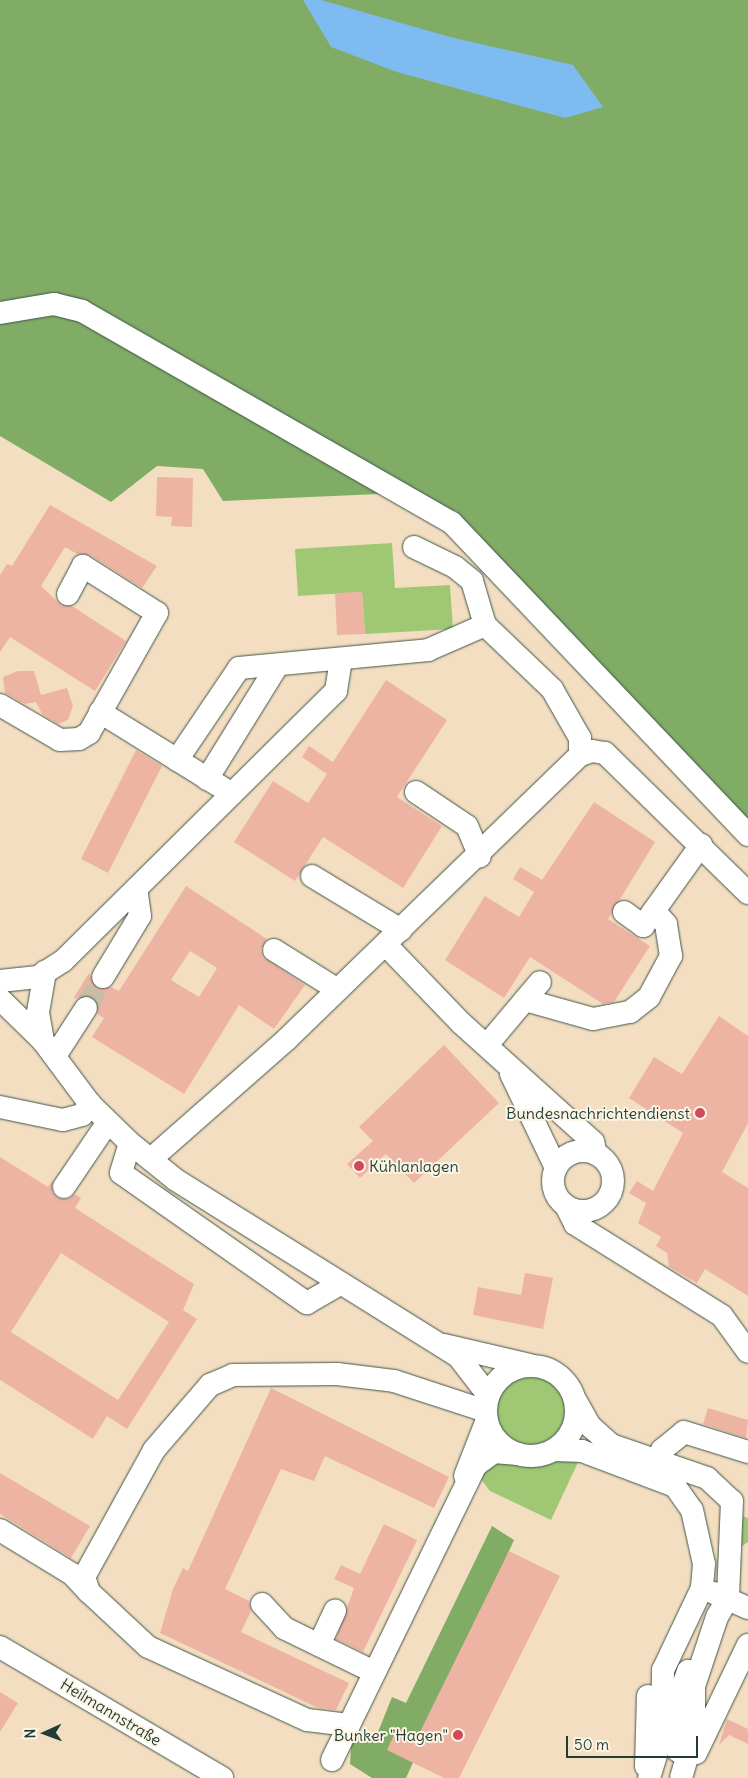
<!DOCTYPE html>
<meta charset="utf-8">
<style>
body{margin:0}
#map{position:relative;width:748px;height:1778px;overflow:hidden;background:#f4dec1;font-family:Delius,sans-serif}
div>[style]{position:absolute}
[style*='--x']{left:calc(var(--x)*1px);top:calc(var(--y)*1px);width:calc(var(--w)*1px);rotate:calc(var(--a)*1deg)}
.green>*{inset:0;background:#a0c874}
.round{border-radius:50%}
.forest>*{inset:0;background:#80ac66}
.water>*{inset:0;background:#7ebbf1}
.building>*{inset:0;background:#edb4a4}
.minor-tunnel>*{height:22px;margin-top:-11px;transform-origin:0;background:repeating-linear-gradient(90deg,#c9bea5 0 22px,transparent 0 33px)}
.roads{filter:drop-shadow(0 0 1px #3f5549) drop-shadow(0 0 1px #3f5549)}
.minor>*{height:22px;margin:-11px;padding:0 11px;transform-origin:11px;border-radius:11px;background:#fff}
.minor>.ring{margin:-11px;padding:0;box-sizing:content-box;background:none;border:22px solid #fff;border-radius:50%}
.dots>*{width:14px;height:14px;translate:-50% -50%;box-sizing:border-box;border:2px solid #fcf5e5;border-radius:50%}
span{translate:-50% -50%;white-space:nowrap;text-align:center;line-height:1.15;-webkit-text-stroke:4px #fcf5e5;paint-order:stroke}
.poi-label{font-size:16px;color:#1f3d34}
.right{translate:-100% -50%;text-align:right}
.left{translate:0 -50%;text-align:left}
.street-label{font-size:16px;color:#1f3d34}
.north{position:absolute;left:20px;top:1708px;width:50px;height:50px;-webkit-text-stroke:4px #fcf5e5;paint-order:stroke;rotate:268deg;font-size:14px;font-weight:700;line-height:20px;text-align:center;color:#1f3d34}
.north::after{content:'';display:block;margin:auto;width:18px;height:22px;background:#1f3d34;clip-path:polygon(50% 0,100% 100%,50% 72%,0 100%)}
.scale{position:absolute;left:566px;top:1736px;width:132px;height:22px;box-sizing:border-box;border:2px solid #1f3d34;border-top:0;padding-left:6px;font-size:15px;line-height:18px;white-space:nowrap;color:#1f3d34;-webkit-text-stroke:4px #fcf5e5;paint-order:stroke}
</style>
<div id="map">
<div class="green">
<div style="clip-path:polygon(392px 543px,395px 588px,450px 585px,453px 629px,365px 634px,362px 592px,298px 596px,295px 549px)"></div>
<div class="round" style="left:496px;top:1373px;width:72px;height:72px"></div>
<div style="clip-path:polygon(556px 1456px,580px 1458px,551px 1520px,490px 1491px,480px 1478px,484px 1469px,495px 1464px)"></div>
<div style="clip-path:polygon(736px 1514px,748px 1518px,748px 1542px,738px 1549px)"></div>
</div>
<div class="forest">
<div style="clip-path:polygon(0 0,748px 0,748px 820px,456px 511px,378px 494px,223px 501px,203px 469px,157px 466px,111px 502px,0 436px)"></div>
<div style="clip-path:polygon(492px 1526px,514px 1540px,406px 1778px,372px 1778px,350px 1764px,352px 1731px,374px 1742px,392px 1697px,406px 1703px)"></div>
</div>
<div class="water">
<div style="clip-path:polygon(303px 0,321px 0,450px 37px,573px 65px,603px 107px,565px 118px,397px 72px,331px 47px)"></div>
</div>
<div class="building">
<div style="clip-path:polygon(157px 477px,193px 478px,192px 527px,171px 526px,172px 517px,156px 516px)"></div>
<div style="clip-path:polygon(50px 505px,157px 566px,142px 588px,90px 555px,77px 554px,65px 547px,41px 586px,61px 605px,72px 606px,126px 641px,95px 691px,10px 637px,0 652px,0 575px,7px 564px,12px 566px)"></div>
<div style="clip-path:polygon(362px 592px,365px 634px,337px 635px,335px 593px)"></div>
<div style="clip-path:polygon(18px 671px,34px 671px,41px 695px,67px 688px,73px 706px,68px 720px,58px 724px,42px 714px,36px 702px,25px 704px,5px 693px,3px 677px)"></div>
<div style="clip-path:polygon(386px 680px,447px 720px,397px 797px,442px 826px,403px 888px,323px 837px,295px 881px,234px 842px,273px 781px,308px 803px,327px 774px,302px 757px,309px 746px,333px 762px)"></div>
<div style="clip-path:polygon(136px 750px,162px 766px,108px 873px,81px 859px)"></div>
<div style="clip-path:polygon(594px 802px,655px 842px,608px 919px,650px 946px,614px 1002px,603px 1004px,530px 957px,504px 998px,445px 960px,485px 896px,519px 917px,534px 892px,513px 879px,520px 867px,542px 880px)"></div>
<div style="clip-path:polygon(evenodd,186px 886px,267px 939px,261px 949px,263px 957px,305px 985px,274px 1029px,239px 1005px,184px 1094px,92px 1037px,104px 1018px,97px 1014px,98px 1002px,87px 995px,73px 999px,89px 973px,97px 988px,111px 987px,119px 991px,186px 886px,190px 951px,217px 968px,199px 997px,171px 980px,190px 951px)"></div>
<div style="clip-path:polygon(719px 1016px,748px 1036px,748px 1123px,722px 1172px,748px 1188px,748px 1296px,705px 1269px,697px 1283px,669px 1267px,667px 1253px,656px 1246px,661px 1237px,638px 1223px,646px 1203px,629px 1193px,637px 1181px,653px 1191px,683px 1133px,629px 1098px,654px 1057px,682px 1074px)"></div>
<div style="clip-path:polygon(444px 1045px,499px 1103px,414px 1183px,386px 1154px,360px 1178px,347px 1164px,373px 1141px,359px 1127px)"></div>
<div style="clip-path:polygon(evenodd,0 1157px,48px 1187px,53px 1180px,52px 1192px,57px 1198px,69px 1199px,75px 1194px,81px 1198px,75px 1208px,194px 1284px,183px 1310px,197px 1319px,127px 1429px,107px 1416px,93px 1439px,0 1380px,0 1157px,61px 1253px,169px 1322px,118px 1400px,11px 1332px,61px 1253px)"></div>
<div style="clip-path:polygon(525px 1273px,553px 1278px,543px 1329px,473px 1315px,478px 1287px,521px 1295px)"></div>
<div style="clip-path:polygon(271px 1388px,449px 1477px,434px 1508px,325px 1456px,314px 1481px,281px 1469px,225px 1589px,249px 1601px,251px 1611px,241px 1632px,349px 1683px,336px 1710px,318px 1708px,160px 1633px,173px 1589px,183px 1568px,188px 1571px)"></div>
<div style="clip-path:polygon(708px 1408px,748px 1420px,746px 1438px,703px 1424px)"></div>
<div style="clip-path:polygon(0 1473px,90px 1526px,71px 1558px,0 1514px)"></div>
<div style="clip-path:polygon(384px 1524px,417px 1540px,363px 1652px,336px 1639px,354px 1588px,334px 1579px,341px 1565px,360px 1574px)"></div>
<div style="clip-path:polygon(509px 1551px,560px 1576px,459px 1778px,444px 1778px,387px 1750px,397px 1728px,417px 1738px)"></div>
<div style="clip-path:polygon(0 1692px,18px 1703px,0 1732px)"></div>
<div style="clip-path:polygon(727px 1719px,748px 1729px,748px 1744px,729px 1735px,719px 1745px)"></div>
</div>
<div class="minor-tunnel">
<div style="--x:86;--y:1008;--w:35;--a:-61"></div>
</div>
<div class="roads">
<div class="minor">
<div style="--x:0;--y:313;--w:55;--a:-9.5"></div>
<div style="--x:54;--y:304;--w:29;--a:14"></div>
<div style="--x:82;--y:311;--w:426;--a:29.8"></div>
<div style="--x:452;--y:523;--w:430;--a:46.5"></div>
<div style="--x:414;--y:547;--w:46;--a:26"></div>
<div style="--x:455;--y:567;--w:22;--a:39"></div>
<div style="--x:472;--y:581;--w:46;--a:73.5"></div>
<div style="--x:0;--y:705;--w:69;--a:30.3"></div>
<div style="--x:60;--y:740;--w:19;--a:-3"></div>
<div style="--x:79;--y:739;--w:12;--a:-31"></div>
<div style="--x:89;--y:733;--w:138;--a:-60.5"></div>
<div style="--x:157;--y:613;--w:88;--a:-147.6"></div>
<div style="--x:83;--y:566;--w:32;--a:118"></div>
<div style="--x:100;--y:712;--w:155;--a:31.8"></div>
<div style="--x:177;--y:760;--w:111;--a:-56"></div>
<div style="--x:239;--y:668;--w:190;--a:-5.4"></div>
<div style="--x:428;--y:650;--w:62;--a:-23.7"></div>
<div style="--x:485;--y:625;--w:93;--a:43.7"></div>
<div style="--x:552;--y:689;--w:56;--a:60.3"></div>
<div style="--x:580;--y:738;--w:17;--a:90"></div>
<div style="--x:207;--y:779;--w:133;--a:-58.2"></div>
<div style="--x:416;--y:792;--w:61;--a:33.7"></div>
<div style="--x:467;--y:826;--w:33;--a:67"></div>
<div style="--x:312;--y:876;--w:104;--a:31.2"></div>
<div style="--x:624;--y:912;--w:24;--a:36"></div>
<div style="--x:643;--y:926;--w:100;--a:-54.4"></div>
<div style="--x:386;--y:945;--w:108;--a:46.1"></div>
<div style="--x:461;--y:1023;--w:178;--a:42"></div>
<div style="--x:593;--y:1142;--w:12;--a:76"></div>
<div style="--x:274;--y:950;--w:75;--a:32"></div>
<div style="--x:103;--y:977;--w:71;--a:-58.8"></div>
<div style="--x:140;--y:916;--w:27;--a:-98"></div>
<div style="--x:0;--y:981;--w:38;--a:-6"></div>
<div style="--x:38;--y:977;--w:30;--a:-33"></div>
<div style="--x:63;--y:961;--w:384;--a:-44.7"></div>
<div style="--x:336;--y:691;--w:31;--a:-81"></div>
<div style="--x:0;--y:999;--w:60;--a:44.3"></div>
<div style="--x:43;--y:1041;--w:79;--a:53.3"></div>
<div style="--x:90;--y:1104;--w:56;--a:44.3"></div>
<div style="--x:130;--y:1143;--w:59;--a:38.8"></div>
<div style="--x:176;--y:1180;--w:332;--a:32"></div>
<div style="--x:458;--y:1356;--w:49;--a:52.4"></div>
<div style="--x:525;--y:1000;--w:71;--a:15.6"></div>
<div style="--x:593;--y:1019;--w:38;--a:-11"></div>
<div style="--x:630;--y:1012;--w:24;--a:-38"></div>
<div style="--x:649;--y:997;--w:47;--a:-61.8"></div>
<div style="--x:671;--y:956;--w:32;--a:-99"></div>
<div style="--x:666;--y:924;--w:18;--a:-133"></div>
<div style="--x:43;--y:1041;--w:29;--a:-100"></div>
<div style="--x:38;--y:1012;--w:41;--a:-80.1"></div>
<div style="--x:487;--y:1045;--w:82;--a:-49.9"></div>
<div style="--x:55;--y:1056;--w:57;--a:-57.1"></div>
<div style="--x:511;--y:1074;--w:104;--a:64.4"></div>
<div style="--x:0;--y:1107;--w:64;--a:11.7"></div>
<div style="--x:63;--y:1120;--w:20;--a:-15"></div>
<div style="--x:82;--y:1115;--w:14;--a:-54"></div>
<div style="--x:130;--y:1143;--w:31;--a:107"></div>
<div style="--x:121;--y:1173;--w:227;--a:35"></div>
<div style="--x:307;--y:1303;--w:39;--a:-30"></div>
<div class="ring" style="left:553px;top:1151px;width:38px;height:38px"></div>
<div style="--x:151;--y:1159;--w:180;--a:-41.4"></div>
<div style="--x:286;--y:1040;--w:409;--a:-44.1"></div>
<div style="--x:580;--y:755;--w:13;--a:-18"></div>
<div style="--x:592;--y:751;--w:13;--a:9"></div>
<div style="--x:605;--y:753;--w:200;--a:44.4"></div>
<div style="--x:64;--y:1187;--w:78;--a:-55.9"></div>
<div style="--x:566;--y:1206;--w:20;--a:63"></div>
<div style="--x:575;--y:1224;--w:173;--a:32"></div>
<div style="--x:722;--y:1316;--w:44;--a:54.2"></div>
<div style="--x:444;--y:1345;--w:88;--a:13.1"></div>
<div class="ring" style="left:486px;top:1366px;width:68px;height:68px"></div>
<div style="--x:576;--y:1401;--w:29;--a:61"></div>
<div style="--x:590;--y:1426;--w:28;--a:42"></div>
<div style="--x:611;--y:1445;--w:102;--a:19"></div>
<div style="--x:707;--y:1478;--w:34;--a:43"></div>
<div style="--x:732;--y:1501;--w:97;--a:92.4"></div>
<div style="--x:728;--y:1598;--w:22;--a:120"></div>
<div style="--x:717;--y:1617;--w:73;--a:108.4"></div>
<div style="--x:694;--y:1686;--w:47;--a:90"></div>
<div style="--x:694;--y:1733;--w:47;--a:106.1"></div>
<div style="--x:554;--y:1450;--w:28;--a:2"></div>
<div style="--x:582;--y:1451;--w:99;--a:20.6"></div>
<div style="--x:675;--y:1486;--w:29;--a:55"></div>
<div style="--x:692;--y:1510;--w:55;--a:77.5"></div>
<div style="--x:704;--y:1564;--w:24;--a:95"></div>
<div style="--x:702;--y:1588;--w:91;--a:115.4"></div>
<div style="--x:663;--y:1670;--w:66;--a:90.9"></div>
<div style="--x:662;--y:1736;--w:44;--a:107.2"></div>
<div style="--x:653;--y:1474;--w:26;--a:-69"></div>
<div style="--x:662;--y:1450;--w:28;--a:-39"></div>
<div style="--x:684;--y:1432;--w:67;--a:17.4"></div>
<div style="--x:465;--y:1476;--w:60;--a:-68.6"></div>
<div style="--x:0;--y:1530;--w:84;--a:31.4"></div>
<div style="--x:72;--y:1574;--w:25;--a:47"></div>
<div style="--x:714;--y:1593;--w:37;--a:24"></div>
<div style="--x:262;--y:1604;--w:33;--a:47"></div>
<div style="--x:284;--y:1628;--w:100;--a:26.1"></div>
<div style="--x:319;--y:1645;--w:38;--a:-65"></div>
<div style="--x:0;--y:1647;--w:258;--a:30.5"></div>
<div style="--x:349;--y:1725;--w:42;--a:-173.2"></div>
<div style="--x:307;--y:1720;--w:175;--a:-155.3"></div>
<div style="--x:148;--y:1647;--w:81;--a:-137"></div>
<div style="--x:89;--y:1592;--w:16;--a:-108"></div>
<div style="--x:84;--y:1577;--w:145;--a:-61.1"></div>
<div style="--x:154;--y:1450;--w:86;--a:-49.3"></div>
<div style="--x:210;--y:1385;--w:25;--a:-23"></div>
<div style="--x:233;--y:1375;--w:104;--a:-0.6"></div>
<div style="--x:337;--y:1374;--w:57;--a:7"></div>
<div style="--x:394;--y:1381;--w:97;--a:18.1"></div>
<div style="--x:678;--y:1751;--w:48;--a:-91.2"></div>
<div style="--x:677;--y:1703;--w:34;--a:-71"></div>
<div style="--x:696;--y:1753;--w:120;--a:-64.3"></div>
<div style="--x:332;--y:1760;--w:328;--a:-64"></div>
<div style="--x:476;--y:1465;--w:22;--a:-36"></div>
<div style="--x:494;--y:1452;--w:24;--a:5"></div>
<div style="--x:646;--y:1766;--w:70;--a:-88.4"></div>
</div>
</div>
<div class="dots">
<div style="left:700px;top:1113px;background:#d1495b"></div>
<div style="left:359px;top:1166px;background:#d1495b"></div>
<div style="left:458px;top:1735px;background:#d1495b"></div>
</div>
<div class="poi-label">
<span class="right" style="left:690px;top:1113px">Bundesnachrichtendienst</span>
<span class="left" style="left:369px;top:1166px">Kühlanlagen</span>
<span class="right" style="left:448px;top:1735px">Bunker "Hagen"</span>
</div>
<div class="street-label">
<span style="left:111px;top:1712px;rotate:31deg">Heilmannstraße</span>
</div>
<div class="north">N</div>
<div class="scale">50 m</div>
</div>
